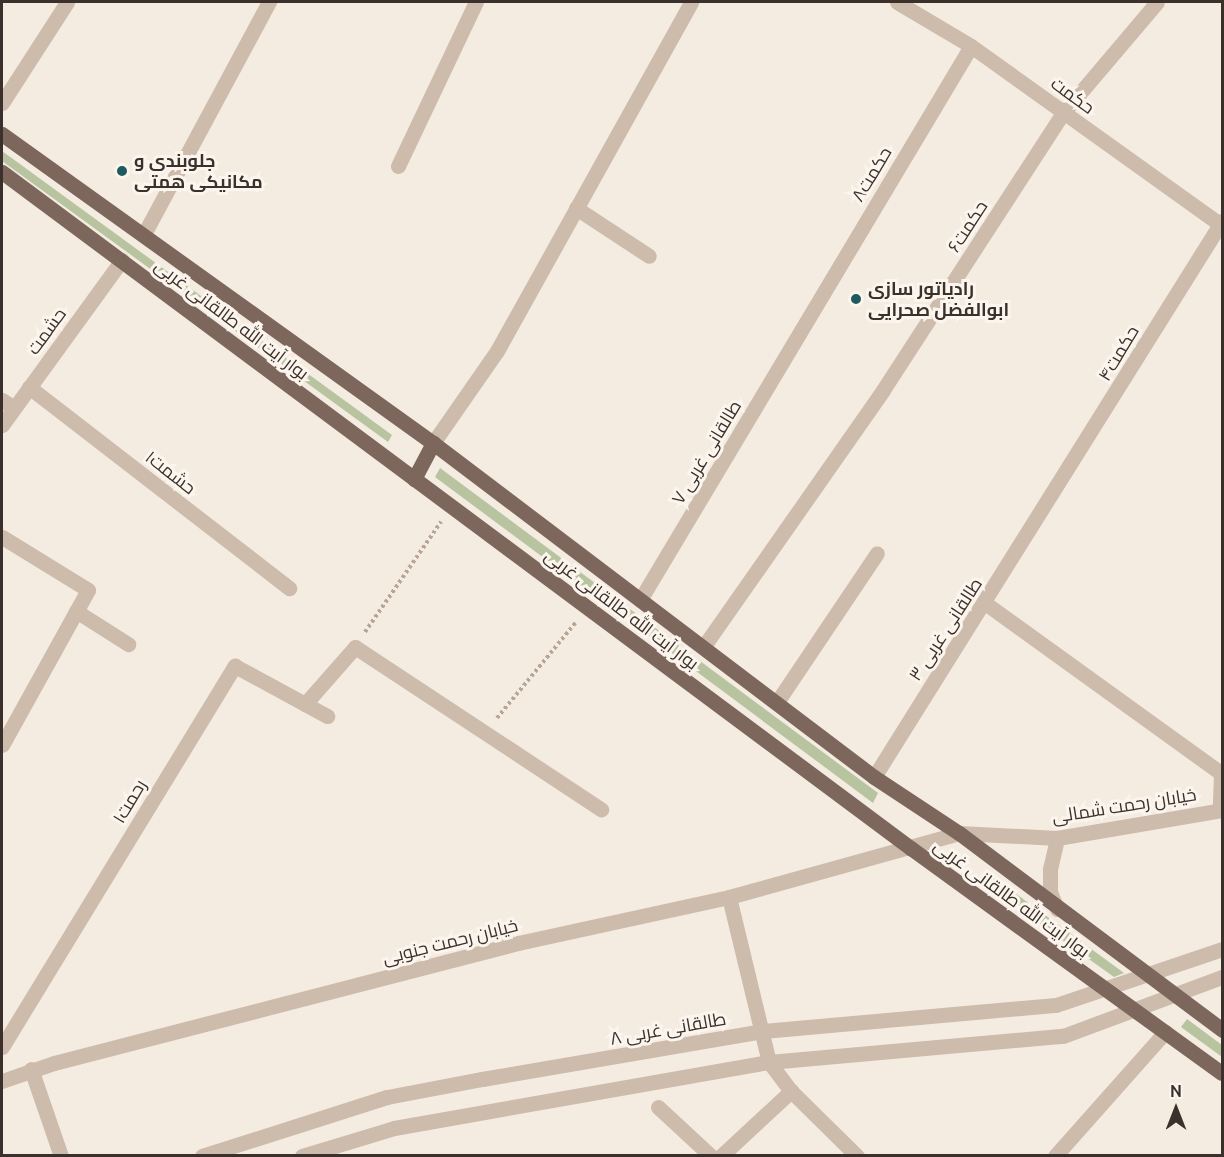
<!DOCTYPE html>
<meta charset="utf-8">
<style>
body{margin:0}
#map{position:relative;width:1224px;height:1157px;overflow:hidden;background:#f4ebe1;font-family:Ubuntu,Cairo,sans-serif}
div>[style]{position:absolute}
[style*='--x']{left:calc(var(--x)*1px);top:calc(var(--y)*1px);width:calc(var(--w)*1px);rotate:calc(var(--a)*1deg)}
.green>*{inset:0;background:#b8c4a0}
.path>*{height:4px;margin-top:-2px;transform-origin:0;background:repeating-linear-gradient(90deg,#b9a596 0 3px,transparent 0 6px)}
.service>*{height:15px;margin:-7.5px;padding:0 7.5px;transform-origin:7.5px;border-radius:7.5px;background:#cdbbac}
.minor>*{height:15px;margin:-7.5px;padding:0 7.5px;transform-origin:7.5px;border-radius:7.5px;background:#cdbbac}
.tertiary>*{height:15px;margin:-7.5px;padding:0 7.5px;transform-origin:7.5px;border-radius:7.5px;background:#cdbbac}
.primary>*{height:15px;margin:-7.5px;padding:0 7.5px;transform-origin:7.5px;border-radius:7.5px;background:#7d675c}
.dots>*{width:16px;height:16px;translate:-50% -50%;box-sizing:border-box;border:3px solid #fbf5ee;border-radius:50%}
span{translate:-50% -50%;white-space:nowrap;text-align:center;line-height:1.15;-webkit-text-stroke:6px #fbf5ee;paint-order:stroke}
.street-label{font-size:18px;color:#3b302b}
.poi-label{font-size:18px;color:#3b302b;font-weight:700}
.left{translate:0 -50%;text-align:left}
.frame{position:absolute;inset:0;border:3px solid #3b302b;pointer-events:none}
.north{position:absolute;left:1146px;top:1079px;width:60px;height:60px;-webkit-text-stroke:4px #fbf5ee;paint-order:stroke;rotate:0deg;font-size:16px;font-weight:700;line-height:24px;text-align:center;color:#3b302b}
.north::after{content:'';display:block;margin:auto;width:21px;height:27px;background:#3b302b;clip-path:polygon(50% 0,100% 100%,50% 72%,0 100%)}
</style>
<div id="map">
<div class="green">
<div style="clip-path:polygon(2px 151px,392px 435px,388px 442px,2px 161px)"></div>
<div style="clip-path:polygon(440px 468px,878px 793px,873px 803px,435px 477px)"></div>
<div style="clip-path:polygon(989px 874px,1124px 973px,1114px 977px,982px 883px)"></div>
<div style="clip-path:polygon(1187px 1019px,1222px 1045px,1222px 1057px,1181px 1027px)"></div>
</div>
<div class="path">
<div style="--x:365;--y:632;--w:134;--a:-55.4"></div>
<div style="--x:497;--y:718;--w:124;--a:-50.5"></div>
</div>
<div class="service">
<div style="--x:658;--y:1107;--w:72;--a:42.8"></div>
<div style="--x:721;--y:1156;--w:96;--a:-42.9"></div>
</div>
<div class="minor">
<div style="--x:2;--y:103;--w:120;--a:-57.2"></div>
<div style="--x:398;--y:166;--w:182;--a:-64.6"></div>
<div style="--x:576;--y:208;--w:87;--a:33.3"></div>
<div style="--x:144;--y:234;--w:264;--a:-61.7"></div>
<div style="--x:29;--y:387;--w:329;--a:37.7"></div>
<div style="--x:2;--y:400;--w:14;--a:34"></div>
<div style="--x:433;--y:443;--w:112;--a:-55.2"></div>
<div style="--x:497;--y:351;--w:399;--a:-60.9"></div>
<div style="--x:2;--y:537;--w:101;--a:31.6"></div>
<div style="--x:88;--y:590;--w:177;--a:119"></div>
<div style="--x:640;--y:600;--w:645;--a:-59.14"></div>
<div style="--x:985;--y:603;--w:291;--a:35.8"></div>
<div style="--x:1221;--y:773;--w:37;--a:92"></div>
<div style="--x:76;--y:611;--w:62;--a:32.4"></div>
<div style="--x:704;--y:646;--w:312;--a:-55"></div>
<div style="--x:883;--y:390;--w:330;--a:-57"></div>
<div style="--x:1063;--y:113;--w:145;--a:-49.7"></div>
<div style="--x:777;--y:702;--w:179;--a:-56.1"></div>
<div style="--x:305;--y:704;--w:76;--a:-48.7"></div>
<div style="--x:355;--y:647;--w:295;--a:33.4"></div>
<div style="--x:874;--y:777;--w:656;--a:-57.96"></div>
<div style="--x:729;--y:897;--w:170;--a:76.4"></div>
<div style="--x:769;--y:1062;--w:36;--a:53"></div>
<div style="--x:791;--y:1091;--w:93;--a:44.6"></div>
<div style="--x:2;--y:1047;--w:447;--a:-58.6"></div>
<div style="--x:235;--y:666;--w:105;--a:28.5"></div>
<div style="--x:31;--y:1069;--w:92;--a:71"></div>
<div style="--x:202;--y:1156;--w:194;--a:-17.7"></div>
<div style="--x:387;--y:1097;--w:97;--a:-10.7"></div>
<div style="--x:482;--y:1079;--w:285;--a:-9.7"></div>
<div style="--x:763;--y:1031;--w:294;--a:-5.1"></div>
<div style="--x:1056;--y:1005;--w:175;--a:-18.6"></div>
<div style="--x:302;--y:1156;--w:96;--a:-16.9"></div>
<div style="--x:394;--y:1128;--w:381;--a:-10"></div>
<div style="--x:769;--y:1062;--w:295;--a:-5.1"></div>
<div style="--x:1063;--y:1036;--w:170;--a:-20.4"></div>
<div style="--x:1055;--y:1156;--w:166;--a:-48.4"></div>
</div>
<div class="tertiary">
<div style="--x:897;--y:2;--w:86;--a:30.7"></div>
<div style="--x:971;--y:46;--w:309;--a:35.6"></div>
<div style="--x:2;--y:425;--w:204;--a:-54"></div>
<div style="--x:1057;--y:909;--w:18;--a:-112"></div>
<div style="--x:1050;--y:892;--w:23;--a:-90"></div>
<div style="--x:1050;--y:869;--w:32;--a:-77"></div>
<div style="--x:2;--y:1081;--w:55;--a:-19.1"></div>
<div style="--x:54;--y:1063;--w:479;--a:-14.5"></div>
<div style="--x:518;--y:943;--w:216;--a:-12.3"></div>
<div style="--x:729;--y:897;--w:239;--a:-15.5"></div>
<div style="--x:959;--y:833;--w:98;--a:2.9"></div>
<div style="--x:1057;--y:838;--w:167;--a:-9.6"></div>
</div>
<div class="primary">
<div style="--x:2;--y:134;--w:530;--a:35.64"></div>
<div style="--x:433;--y:443;--w:553;--a:37.14"></div>
<div style="--x:874;--y:777;--w:102;--a:33.4"></div>
<div style="--x:959;--y:833;--w:329;--a:36.8"></div>
<div style="--x:2;--y:172;--w:1134;--a:36.65"></div>
<div style="--x:912;--y:849;--w:382;--a:35.9"></div>
<div style="--x:414;--y:479;--w:41;--a:-62.2"></div>
</div>
<div class="dots">
<div style="left:122px;top:171px;background:#1f5a5e"></div>
<div style="left:856px;top:299px;background:#1f5a5e"></div>
</div>
<div class="street-label">
<span style="left:1073px;top:95px;rotate:36deg">حکمت</span>
<span style="left:871px;top:174px;rotate:-59deg">حکمت۸</span>
<span style="left:967px;top:226px;rotate:-57deg">حکمت۶</span>
<span style="left:232px;top:319px;rotate:37deg">بوار آیت الله طالقانی غربی</span>
<span style="left:46px;top:331px;rotate:-54deg">حشمت</span>
<span style="left:1118px;top:353px;rotate:-59deg">حکمت۴</span>
<span style="left:706px;top:452px;rotate:-59deg">طالقانی غربی ۷</span>
<span style="left:171px;top:472px;rotate:38deg">حشمت۱</span>
<span style="left:622px;top:609px;rotate:37deg">بوار آیت الله طالقانی غربی</span>
<span style="left:945px;top:629px;rotate:-57deg">طالقانی غربی ۳</span>
<span style="left:129px;top:801px;rotate:-59deg">رحمت۱</span>
<span style="left:1124px;top:805px;rotate:-9deg">خیابان رحمت شمالی</span>
<span style="left:1012px;top:898px;rotate:36deg">بوار آیت الله طالقانی غربی</span>
<span style="left:450px;top:941px;rotate:-14deg">خیابان رحمت جنوبی</span>
<span style="left:668px;top:1028px;rotate:-10deg">طالقانی غربی ۸</span>
</div>
<div class="poi-label">
<span class="left" style="left:134px;top:171px">جلوبندی و<br>مکانیکی همتی</span>
<span class="left" style="left:868px;top:299px">رادیاتور سازی<br>ابوالفضل صحرایی</span>
</div>
<div class="frame"></div>
<div class="north">N</div>
</div>
